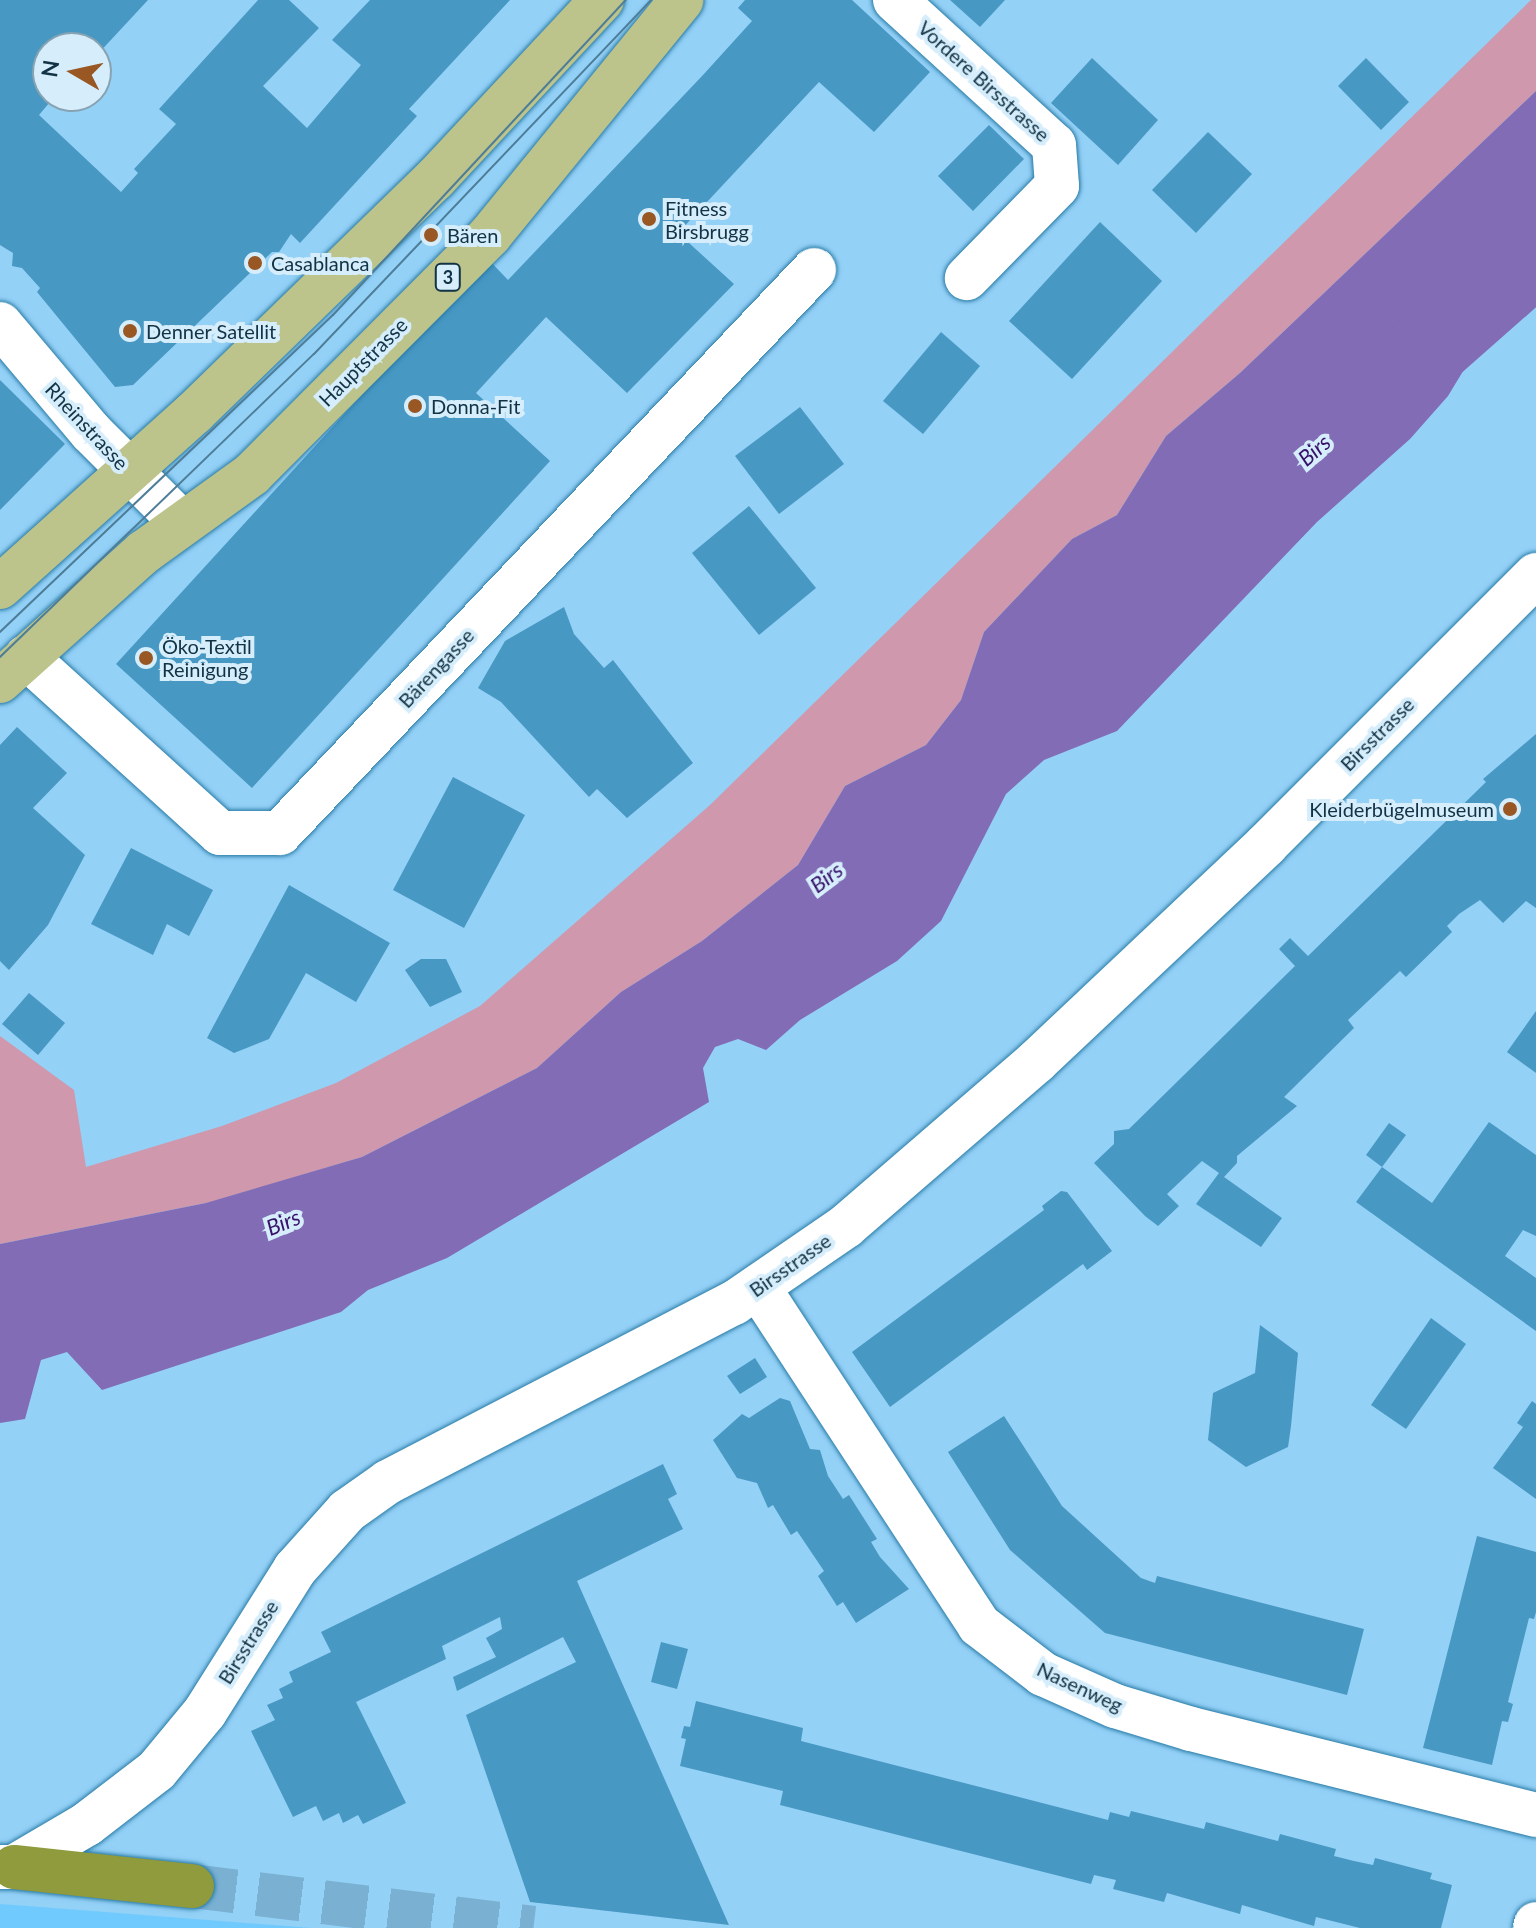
<!DOCTYPE html>
<meta charset="utf-8">
<style>
body{margin:0}
#map{position:relative;width:1536px;height:1928px;overflow:hidden;background:#94d1f7;font-family:Lato,sans-serif}
div>[style]{position:absolute}
[style*='--x']{left:calc(var(--x)*1px);top:calc(var(--y)*1px);width:calc(var(--w)*1px);rotate:calc(var(--a)*1deg)}
.built>*{inset:0;background:#71cafd}
.green>*{inset:0;background:#cf98ac}
.water>*{inset:0;background:#816cb5}
.river>*{height:80px;margin:-40px;padding:0 40px;transform-origin:40px;border-radius:40px;background:#816cb5}
.building>*{inset:0;background:#4898c4}
.highway-tunnel>*{height:44px;margin-top:-22px;transform-origin:0;background:repeating-linear-gradient(90deg,#7ab1d3 0 44px,transparent 0 66px)}
.roads{filter:drop-shadow(0 0 2px #287ba6) drop-shadow(0 0 2px #287ba6)}
.street>*{height:44px;margin:-22px;padding:0 22px;transform-origin:22px;border-radius:22px;background:#fff}
.secondary>*{height:44px;margin:-22px;padding:0 22px;transform-origin:22px;border-radius:22px;background:#fff}
.primary>*{height:44px;margin:-22px;padding:0 22px;transform-origin:22px;border-radius:22px;background:#bcc38b}
.highway>*{height:44px;margin:-22px;padding:0 22px;transform-origin:22px;border-radius:22px;background:#8f9b3d}
.tram>*{height:2px;margin:-1px;padding:0 1px;transform-origin:1px;border-radius:1px;background:#4e7d98}
.dots>*{width:22px;height:22px;translate:-50% -50%;box-sizing:border-box;border:4px solid #d6edfb;border-radius:50%}
span{translate:-50% -50%;white-space:nowrap;text-align:center;line-height:1.15;-webkit-text-stroke:8px #d6edfb;paint-order:stroke}
.shield-label span{padding:2px 6px;background:#d6edfb;border:2px solid;border-radius:6px;-webkit-text-stroke-width:0}
.shield-label{font-size:18px;color:#113345;font-weight:700}
.street-label{font-size:20px;color:#113345}
.poi-label{font-size:20px;color:#113345}
.left{translate:0 -50%;text-align:left}
.right{translate:-100% -50%;text-align:right}
.water-label{font-size:22px;color:#37116a;font-style:italic}
.north{position:absolute;left:32px;top:32px;width:80px;height:80px;box-sizing:border-box;background:#d6edfb;border:2px solid #87a3b2;border-radius:50%;rotate:279deg;font-size:22px;font-weight:700;line-height:32px;text-align:center;color:#113345}
.north::after{content:'';display:block;margin:auto;width:28px;height:36px;background:#985723;clip-path:polygon(50% 0,100% 100%,50% 72%,0 100%)}
</style>
<div id="map">
<div class="built">
<div style="clip-path:polygon(0 1904px,28px 1906px,312px 1928px,0 1928px)"></div>
</div>
<div class="green">
<div style="clip-path:polygon(1531px 0,1536px 0,1536px 91px,1240px 373px,1166px 436px,1117px 515px,1072px 539px,984px 632px,961px 700px,926px 745px,845px 786px,798px 865px,702px 941px,621px 992px,537px 1068px,362px 1157px,211px 1202px,0 1244px,0 1036px,74px 1090px,86px 1167px,222px 1126px,336px 1083px,480px 1006px,710px 805px)"></div>
</div>
<div class="water">
<div style="clip-path:polygon(1536px 91px,1536px 300px,1527px 306px,1488px 259px,1463px 269px,1494px 320px,1448px 396px,1410px 439px,1317px 522px,1117px 731px,1044px 760px,1006px 794px,941px 921px,897px 961px,800px 1020px,766px 1050px,738px 1039px,715px 1047px,703px 1068px,709px 1102px,447px 1258px,368px 1290px,341px 1312px,102px 1390px,67px 1352px,41px 1360px,25px 1419px,0 1423px,0 1244px,206px 1203px,362px 1157px,537px 1068px,621px 992px,702px 941px,798px 865px,845px 786px,926px 745px,961px 700px,984px 632px,1072px 539px,1117px 515px,1166px 436px,1240px 373px)"></div>
</div>
<div class="river">
<div style="--x:1401;--y:373;--w:180;--a:-41.4"></div>
</div>
<div class="building">
<div style="clip-path:polygon(0 0,148px 0,96px 56px,96px 48px,48px 48px,48px 96px,55px 96px,39px 115px,121px 192px,138px 173px,134px 169px,176px 124px,159px 109px,258px 0,289px 0,319px 28px,263px 86px,307px 128px,361px 65px,332px 40px,370px 0,510px 0,409px 109px,417px 116px,300px 243px,291px 234px,279px 252px,272px 252px,133px 385px,115px 387px,37px 292px,40px 288px,22px 268px,12px 266px,13px 253px,0 245px)"></div>
<div style="clip-path:polygon(745px 0,852px 0,930px 72px,874px 132px,819px 82px,678px 233px,734px 284px,627px 393px,546px 317px,476px 393px,550px 461px,252px 788px,116px 664px,487px 258px,508px 280px,703px 75px,752px 21px,738px 8px)"></div>
<div style="clip-path:polygon(950px 0,1005px 0,980px 27px)"></div>
<div style="clip-path:polygon(1092px 58px,1158px 120px,1118px 165px,1051px 103px)"></div>
<div style="clip-path:polygon(1366px 58px,1409px 102px,1381px 130px,1338px 86px)"></div>
<div style="clip-path:polygon(989px 125px,1024px 159px,973px 211px,938px 176px)"></div>
<div style="clip-path:polygon(1208px 132px,1252px 174px,1196px 233px,1152px 190px)"></div>
<div style="clip-path:polygon(1100px 222px,1162px 281px,1072px 379px,1009px 321px)"></div>
<div style="clip-path:polygon(941px 332px,980px 366px,923px 434px,883px 401px)"></div>
<div style="clip-path:polygon(0 380px,65px 444px,0 510px)"></div>
<div style="clip-path:polygon(800px 407px,844px 464px,779px 514px,735px 456px)"></div>
<div style="clip-path:polygon(749px 506px,816px 588px,759px 635px,692px 553px)"></div>
<div style="clip-path:polygon(564px 607px,574px 634px,604px 668px,613px 660px,693px 763px,627px 818px,597px 789px,589px 797px,501px 702px,478px 688px,505px 641px)"></div>
<div style="clip-path:polygon(17px 727px,67px 773px,33px 808px,85px 855px,48px 925px,9px 970px,0 961px,0 745px)"></div>
<div style="clip-path:polygon(1536px 734px,1536px 908px,1526px 901px,1503px 923px,1480px 900px,1459px 914px,1447px 926px,1452px 932px,1406px 977px,1400px 971px,1348px 1020px,1354px 1028px,1284px 1097px,1297px 1106px,1237px 1156px,1237px 1163px,1224px 1177px,1282px 1218px,1261px 1247px,1196px 1204px,1219px 1173px,1202px 1161px,1167px 1194px,1179px 1206px,1158px 1226px,1145px 1216px,1094px 1163px,1114px 1144px,1114px 1131px,1129px 1129px,1295px 966px,1279px 949px,1290px 938px,1308px 956px,1486px 782px,1483px 779px)"></div>
<div style="clip-path:polygon(453px 777px,525px 815px,464px 928px,393px 890px)"></div>
<div style="clip-path:polygon(131px 848px,213px 890px,189px 936px,167px 924px,153px 955px,91px 924px)"></div>
<div style="clip-path:polygon(289px 885px,390px 943px,356px 1002px,306px 973px,269px 1039px,234px 1053px,207px 1038px)"></div>
<div style="clip-path:polygon(421px 959px,446px 959px,462px 992px,430px 1007px,405px 970px)"></div>
<div style="clip-path:polygon(29px 993px,65px 1023px,38px 1055px,2px 1024px)"></div>
<div style="clip-path:polygon(1536px 1011px,1536px 1073px,1507px 1052px)"></div>
<div style="clip-path:polygon(1489px 1122px,1536px 1155px,1536px 1236px,1523px 1230px,1505px 1256px,1536px 1278px,1536px 1331px,1356px 1202px,1382px 1167px,1432px 1203px)"></div>
<div style="clip-path:polygon(1389px 1123px,1406px 1135px,1382px 1167px,1366px 1155px)"></div>
<div style="clip-path:polygon(1061px 1191px,1067px 1192px,1112px 1251px,1087px 1270px,1083px 1264px,890px 1407px,852px 1352px,1044px 1210px,1042px 1206px)"></div>
<div style="clip-path:polygon(1431px 1318px,1466px 1344px,1406px 1429px,1371px 1405px)"></div>
<div style="clip-path:polygon(1260px 1325px,1298px 1353px,1291px 1426px,1288px 1447px,1246px 1467px,1208px 1440px,1213px 1393px,1255px 1373px)"></div>
<div style="clip-path:polygon(755px 1358px,767px 1377px,740px 1394px,727px 1376px)"></div>
<div style="clip-path:polygon(780px 1398px,790px 1401px,810px 1449px,820px 1450px,828px 1476px,843px 1499px,849px 1495px,877px 1539px,871px 1542px,880px 1557px,909px 1589px,856px 1623px,843px 1602px,837px 1606px,818px 1576px,824px 1571px,797px 1531px,791px 1535px,773px 1505px,768px 1508px,757px 1483px,737px 1478px,713px 1440px,742px 1414px,749px 1418px)"></div>
<div style="clip-path:polygon(1532px 1401px,1536px 1404px,1536px 1499px,1493px 1468px,1523px 1427px,1517px 1423px)"></div>
<div style="clip-path:polygon(1004px 1416px,1062px 1506px,1141px 1578px,1155px 1583px,1157px 1576px,1364px 1629px,1347px 1695px,1105px 1633px,1010px 1550px,948px 1452px)"></div>
<div style="clip-path:polygon(663px 1464px,677px 1494px,668px 1499px,683px 1529px,577px 1581px,729px 1925px,530px 1902px,466px 1715px,576px 1662px,563px 1637px,457px 1691px,453px 1677px,496px 1657px,486px 1638px,502px 1629px,500px 1617px,442px 1646px,446px 1659px,356px 1702px,406px 1803px,363px 1824px,358px 1815px,343px 1823px,339px 1813px,323px 1821px,316px 1806px,293px 1817px,251px 1731px,275px 1720px,267px 1705px,283px 1698px,279px 1689px,293px 1682px,289px 1672px,331px 1652px,321px 1632px)"></div>
<div style="clip-path:polygon(1477px 1536px,1536px 1552px,1536px 1612px,1534px 1619px,1529px 1618px,1508px 1702px,1513px 1704px,1508px 1722px,1502px 1721px,1492px 1765px,1423px 1748px)"></div>
<div style="clip-path:polygon(661px 1642px,688px 1649px,677px 1689px,651px 1682px)"></div>
<div style="clip-path:polygon(696px 1701px,803px 1728px,801px 1741px,1108px 1820px,1110px 1812px,1129px 1817px,1131px 1811px,1204px 1829px,1206px 1822px,1278px 1841px,1280px 1834px,1336px 1849px,1334px 1856px,1354px 1861px,1373px 1865px,1375px 1858px,1432px 1873px,1430px 1879px,1452px 1885px,1441px 1928px,1360px 1928px,1316px 1917px,1314px 1926px,1242px 1905px,1240px 1914px,1167px 1893px,1164px 1902px,1113px 1889px,1116px 1880px,1094px 1875px,1091px 1884px,780px 1805px,783px 1791px,680px 1766px,686px 1739px,681px 1738px,684px 1726px,690px 1727px)"></div>
</div>
<div class="highway-tunnel">
<div style="--x:192;--y:1886;--w:344;--a:7"></div>
</div>
<div class="roads">
<div class="street">
<div style="--x:895;--y:0;--w:215;--a:42.4"></div>
<div style="--x:1054;--y:145;--w:41;--a:85.8"></div>
<div style="--x:1057;--y:186;--w:129;--a:134.4"></div>
<div style="--x:0;--y:324;--w:141;--a:49.9"></div>
<div style="--x:91;--y:432;--w:127;--a:45"></div>
<div style="--x:26;--y:657;--w:262;--a:42.2"></div>
<div style="--x:220;--y:833;--w:60;--a:0"></div>
<div style="--x:280;--y:833;--w:776;--a:-46.51"></div>
<div style="--x:758;--y:1287;--w:404;--a:56.8"></div>
<div style="--x:979;--y:1625;--w:81;--a:37.4"></div>
<div style="--x:1043;--y:1674;--w:79;--a:24"></div>
<div style="--x:1115;--y:1706;--w:79;--a:16.8"></div>
<div style="--x:1191;--y:1729;--w:356;--a:14"></div>
</div>
<div class="secondary">
<div style="--x:0;--y:1867;--w:14;--a:0"></div>
<div style="--x:14;--y:1867;--w:85;--a:-30.5"></div>
<div style="--x:87;--y:1824;--w:88;--a:-37.6"></div>
<div style="--x:157;--y:1770;--w:75;--a:-50.4"></div>
<div style="--x:205;--y:1712;--w:169;--a:-57.8"></div>
<div style="--x:295;--y:1569;--w:78;--a:-48.1"></div>
<div style="--x:347;--y:1511;--w:50;--a:-35.3"></div>
<div style="--x:388;--y:1482;--w:390;--a:-27.4"></div>
<div style="--x:734;--y:1303;--w:136;--a:-34.5"></div>
<div style="--x:846;--y:1226;--w:252;--a:-40.8"></div>
<div style="--x:1037;--y:1061;--w:315;--a:-43.3"></div>
<div style="--x:1266;--y:845;--w:382;--a:-45"></div>
<div style="--x:1535;--y:1928;--w:4;--a:-76"></div>
</div>
<div class="primary">
<div style="--x:0;--y:587;--w:261;--a:-41.9"></div>
<div style="--x:194;--y:413;--w:336;--a:-44.2"></div>
<div style="--x:435;--y:179;--w:245;--a:-47"></div>
<div style="--x:0;--y:681;--w:193;--a:-41.9"></div>
<div style="--x:144;--y:552;--w:133;--a:-35.8"></div>
<div style="--x:252;--y:474;--w:337;--a:-45.1"></div>
<div style="--x:490;--y:235;--w:303;--a:-50.8"></div>
</div>
<div class="highway">
<div style="--x:14;--y:1867;--w:179;--a:6.1"></div>
</div>
</div>
<div class="tram">
<div style="--x:0;--y:632;--w:460;--a:-43.6"></div>
<div style="--x:333;--y:315;--w:430;--a:-47.1"></div>
<div style="--x:0;--y:657;--w:436;--a:-44"></div>
<div style="--x:314;--y:354;--w:489;--a:-46.4"></div>
</div>
<div class="dots">
<div style="left:649px;top:219px;background:#985723"></div>
<div style="left:431px;top:235px;background:#985723"></div>
<div style="left:255px;top:263px;background:#985723"></div>
<div style="left:130px;top:331px;background:#985723"></div>
<div style="left:415px;top:406px;background:#985723"></div>
<div style="left:146px;top:658px;background:#985723"></div>
<div style="left:1510px;top:809px;background:#985723"></div>
</div>
<div class="shield-label">
<span style="left:448px;top:277px">3</span>
</div>
<div class="street-label">
<span style="left:984px;top:81px;rotate:42deg">Vordere Birsstrasse</span>
<span style="left:363px;top:362px;rotate:-45deg">Hauptstrasse</span>
<span style="left:87px;top:426px;rotate:47deg">Rheinstrasse</span>
<span style="left:436px;top:668px;rotate:-47deg">Bärengasse</span>
<span style="left:1377px;top:734px;rotate:-45deg">Birsstrasse</span>
<span style="left:790px;top:1265px;rotate:-35deg">Birsstrasse</span>
<span style="left:248px;top:1642px;rotate:-58deg">Birsstrasse</span>
<span style="left:1080px;top:1687px;rotate:25deg">Nasenweg</span>
</div>
<div class="poi-label">
<span class="left" style="left:665px;top:220px">Fitness<br>Birsbrugg</span>
<span class="left" style="left:447px;top:235px">Bären</span>
<span class="left" style="left:271px;top:263px">Casablanca</span>
<span class="left" style="left:146px;top:331px">Denner Satellit</span>
<span class="left" style="left:431px;top:406px">Donna-Fit</span>
<span class="left" style="left:162px;top:658px">Öko-Textil<br>Reinigung</span>
<span class="right" style="left:1494px;top:809px">Kleiderbügelmuseum</span>
</div>
<div class="water-label">
<span style="left:1314px;top:450px;rotate:-41deg">Birs</span>
<span style="left:826px;top:877px;rotate:-37deg">Birs</span>
<span style="left:283px;top:1222px;rotate:-22deg">Birs</span>
</div>
<div class="north">N</div>
</div>
